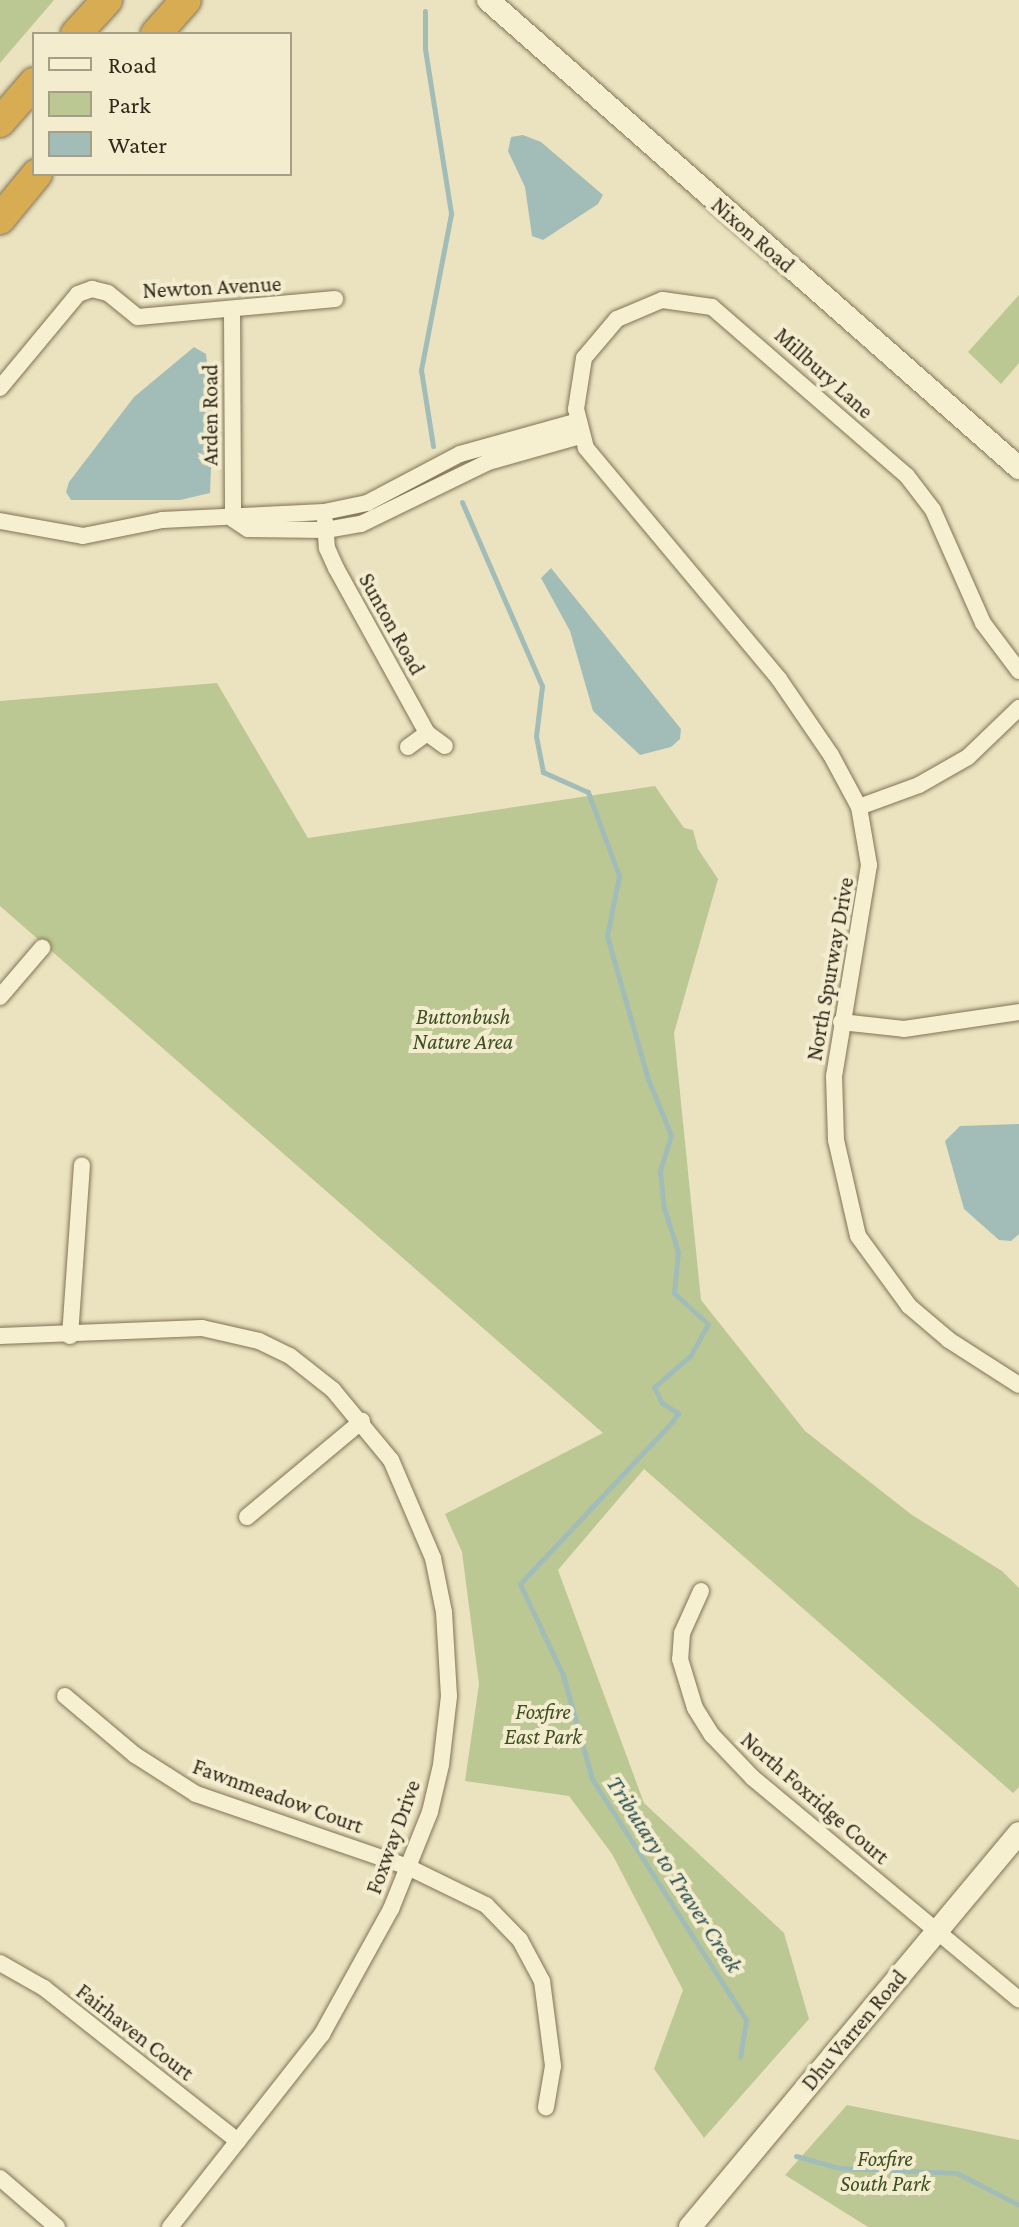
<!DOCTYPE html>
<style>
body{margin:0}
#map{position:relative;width:1019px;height:2227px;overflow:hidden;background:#ebe3bf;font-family:"Crimson Pro",serif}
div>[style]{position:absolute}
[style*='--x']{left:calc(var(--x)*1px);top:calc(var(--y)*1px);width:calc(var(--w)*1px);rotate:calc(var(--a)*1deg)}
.green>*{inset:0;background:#bcc894}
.water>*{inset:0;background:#a2bdb8}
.stream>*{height:5px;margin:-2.5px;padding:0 2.5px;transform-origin:2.5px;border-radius:2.5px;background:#a2bdb8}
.roads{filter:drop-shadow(0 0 2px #827358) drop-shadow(0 0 2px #827358)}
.street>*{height:16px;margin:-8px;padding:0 8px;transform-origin:8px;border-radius:8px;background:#f6f0d1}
.secondary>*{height:22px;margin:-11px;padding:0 11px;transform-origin:11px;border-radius:11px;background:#f6f0d1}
.highway>*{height:30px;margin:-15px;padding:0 15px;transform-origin:15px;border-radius:15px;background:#d7ac52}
span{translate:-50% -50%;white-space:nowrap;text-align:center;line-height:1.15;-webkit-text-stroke:8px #f3ecce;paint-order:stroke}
.street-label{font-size:22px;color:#32291c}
.park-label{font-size:22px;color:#3e4e24;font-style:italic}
.water-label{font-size:24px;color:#2c5051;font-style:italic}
.legend{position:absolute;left:32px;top:32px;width:260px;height:144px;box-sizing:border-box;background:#f3ecce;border:2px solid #a69e87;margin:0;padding:10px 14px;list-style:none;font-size:24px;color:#32291c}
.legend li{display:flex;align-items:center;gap:16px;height:40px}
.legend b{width:40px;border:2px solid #a69e87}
</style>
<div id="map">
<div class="green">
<div style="clip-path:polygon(0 0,54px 0,0 63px)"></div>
<div style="clip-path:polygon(1019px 295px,1019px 363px,1001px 384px,968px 352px)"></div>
<div style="clip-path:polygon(217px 683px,308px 838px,655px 786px,684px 828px,693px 830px,698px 849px,718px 879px,674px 1033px,701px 1300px,805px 1431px,912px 1515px,1002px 1571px,1019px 1588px,1019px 1787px,1013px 1793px,644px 1469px,558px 1570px,644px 1803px,784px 1933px,809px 2019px,704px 2138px,654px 2069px,683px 1990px,612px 1854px,569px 1796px,465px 1781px,479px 1684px,462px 1552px,445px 1514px,603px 1433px,0 906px,0 701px)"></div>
<div style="clip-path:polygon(847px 2105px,1019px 2140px,1019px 2227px,868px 2227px,785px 2175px)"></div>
</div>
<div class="water">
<div style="clip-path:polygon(523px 135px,541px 142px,603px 195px,598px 204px,543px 240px,532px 236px,525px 187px,508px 151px,511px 137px)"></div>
<div style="clip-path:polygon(194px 347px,206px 354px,213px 416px,210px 493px,180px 500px,71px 500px,66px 492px,69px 482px,134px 397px)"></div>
<div style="clip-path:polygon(551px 568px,681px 729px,680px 739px,671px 747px,640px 755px,593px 711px,570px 631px,541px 578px)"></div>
<div style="clip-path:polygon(1019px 1124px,1019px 1234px,1011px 1241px,999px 1240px,964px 1209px,945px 1141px,960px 1126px)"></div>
</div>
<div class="stream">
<div style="--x:425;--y:11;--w:38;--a:90"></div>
<div style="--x:425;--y:49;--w:167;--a:81"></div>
<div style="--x:451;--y:214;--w:159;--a:100.9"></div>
<div style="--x:421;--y:370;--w:77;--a:81"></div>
<div style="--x:462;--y:502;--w:201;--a:66.5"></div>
<div style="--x:542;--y:686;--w:50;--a:96.8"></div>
<div style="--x:536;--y:736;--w:37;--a:79"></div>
<div style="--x:543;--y:772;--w:49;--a:24"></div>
<div style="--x:588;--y:792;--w:90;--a:69.7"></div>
<div style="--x:619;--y:876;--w:61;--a:101.3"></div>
<div style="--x:607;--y:936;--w:149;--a:74"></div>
<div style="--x:648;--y:1079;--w:61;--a:67.7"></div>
<div style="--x:671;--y:1135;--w:39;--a:107"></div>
<div style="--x:660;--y:1172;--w:36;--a:84"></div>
<div style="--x:664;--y:1208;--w:46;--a:72.3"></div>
<div style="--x:678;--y:1252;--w:41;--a:95.6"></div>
<div style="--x:674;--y:1293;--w:46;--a:42.4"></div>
<div style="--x:708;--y:1324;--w:37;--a:119"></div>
<div style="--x:690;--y:1356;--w:48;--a:139.3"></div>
<div style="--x:654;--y:1387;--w:18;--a:63"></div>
<div style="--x:662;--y:1403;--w:19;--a:32"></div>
<div style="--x:678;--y:1413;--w:11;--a:124"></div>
<div style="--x:672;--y:1422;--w:222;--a:133.2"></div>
<div style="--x:520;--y:1584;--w:101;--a:64.7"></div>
<div style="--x:563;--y:1675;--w:108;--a:74.4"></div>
<div style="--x:592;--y:1779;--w:286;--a:57.4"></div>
<div style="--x:746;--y:2020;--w:37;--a:99"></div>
<div style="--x:796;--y:2156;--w:45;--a:15.6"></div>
<div style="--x:839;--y:2168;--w:118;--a:2.4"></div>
<div style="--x:957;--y:2173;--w:70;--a:27.3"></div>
</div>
<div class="roads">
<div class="street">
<div style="--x:232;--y:311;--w:208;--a:89.7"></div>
<div style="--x:0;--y:388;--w:122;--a:-50.3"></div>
<div style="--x:78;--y:294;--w:15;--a:-20"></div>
<div style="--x:92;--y:289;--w:16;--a:14"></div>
<div style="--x:108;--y:293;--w:38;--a:39"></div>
<div style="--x:138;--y:317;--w:198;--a:-5.2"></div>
<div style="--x:233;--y:519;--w:18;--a:34"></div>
<div style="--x:248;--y:529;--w:78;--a:0.7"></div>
<div style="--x:326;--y:530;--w:36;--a:-10"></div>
<div style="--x:361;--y:524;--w:141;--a:-26"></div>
<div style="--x:488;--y:462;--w:96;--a:-15.8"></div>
<div style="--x:0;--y:521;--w:84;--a:10.2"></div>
<div style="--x:83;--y:536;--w:81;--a:-11.4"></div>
<div style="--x:162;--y:520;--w:162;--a:-2.8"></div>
<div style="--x:324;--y:512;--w:44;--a:-11.8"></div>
<div style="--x:367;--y:503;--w:105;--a:-27.8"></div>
<div style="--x:460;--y:454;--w:123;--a:-15.6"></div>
<div style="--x:325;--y:521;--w:27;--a:86"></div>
<div style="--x:327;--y:548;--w:22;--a:66"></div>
<div style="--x:336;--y:568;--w:188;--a:61.1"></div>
<div style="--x:427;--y:733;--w:22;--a:36"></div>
<div style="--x:1019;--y:671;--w:60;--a:-126.9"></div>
<div style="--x:983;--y:623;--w:124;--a:-113.9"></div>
<div style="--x:933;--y:510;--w:43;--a:-127.4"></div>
<div style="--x:907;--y:476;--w:258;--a:-139.1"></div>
<div style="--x:712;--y:307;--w:50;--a:-172"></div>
<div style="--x:662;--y:300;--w:49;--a:157.1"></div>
<div style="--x:617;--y:319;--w:51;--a:130.2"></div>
<div style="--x:584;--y:358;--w:52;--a:98.9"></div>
<div style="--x:576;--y:409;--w:40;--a:75.6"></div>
<div style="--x:586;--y:448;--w:301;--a:50.1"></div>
<div style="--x:779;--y:679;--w:92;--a:55.6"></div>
<div style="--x:831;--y:755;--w:59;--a:61.7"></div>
<div style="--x:859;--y:807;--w:59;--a:80.2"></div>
<div style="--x:869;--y:865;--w:214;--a:99.4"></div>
<div style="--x:834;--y:1076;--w:64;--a:88.2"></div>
<div style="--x:836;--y:1140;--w:98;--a:77.1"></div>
<div style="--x:858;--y:1236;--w:87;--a:53.9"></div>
<div style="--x:909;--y:1306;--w:52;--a:40.4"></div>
<div style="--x:949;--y:1340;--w:83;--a:32.7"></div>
<div style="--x:408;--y:747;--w:24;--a:-36"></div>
<div style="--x:859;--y:807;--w:64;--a:-20.1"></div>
<div style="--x:919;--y:785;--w:56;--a:-29.7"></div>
<div style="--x:968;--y:757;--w:71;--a:-43.9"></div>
<div style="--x:0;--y:997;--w:65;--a:-49.4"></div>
<div style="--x:841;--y:1022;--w:63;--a:6.3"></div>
<div style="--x:904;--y:1029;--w:116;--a:-8.4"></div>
<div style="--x:0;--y:1336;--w:202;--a:-2.3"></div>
<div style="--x:202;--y:1328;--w:58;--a:12.8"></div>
<div style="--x:259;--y:1341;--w:34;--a:26"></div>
<div style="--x:290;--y:1356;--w:55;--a:38.3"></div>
<div style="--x:333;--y:1390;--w:91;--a:50.4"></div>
<div style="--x:391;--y:1460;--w:107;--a:66.8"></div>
<div style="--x:433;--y:1558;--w:55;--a:78.5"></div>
<div style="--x:444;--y:1612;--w:84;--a:86.6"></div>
<div style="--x:449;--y:1696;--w:69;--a:96.6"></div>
<div style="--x:441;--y:1765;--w:48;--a:103.2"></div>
<div style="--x:430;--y:1812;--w:105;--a:111.9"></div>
<div style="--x:391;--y:1909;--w:143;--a:118.9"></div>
<div style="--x:322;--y:2034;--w:246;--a:128.2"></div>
<div style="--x:70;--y:1336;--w:171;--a:-86"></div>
<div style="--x:247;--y:1517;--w:150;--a:-39.9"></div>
<div style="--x:701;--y:1591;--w:46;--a:114.3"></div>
<div style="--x:682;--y:1633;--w:26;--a:94"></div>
<div style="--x:680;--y:1659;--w:51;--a:73"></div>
<div style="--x:695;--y:1708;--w:32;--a:58"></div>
<div style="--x:712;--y:1735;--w:59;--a:46.4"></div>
<div style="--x:753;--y:1778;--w:346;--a:39.8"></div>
<div style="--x:65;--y:1696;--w:92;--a:40.1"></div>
<div style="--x:135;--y:1755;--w:72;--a:32.6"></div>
<div style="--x:196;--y:1794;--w:224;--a:19"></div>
<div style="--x:408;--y:1867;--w:87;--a:26"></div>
<div style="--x:486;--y:1905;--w:49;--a:45.8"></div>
<div style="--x:520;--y:1940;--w:47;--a:61.8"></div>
<div style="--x:542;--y:1981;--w:86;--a:82.6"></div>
<div style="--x:553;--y:2066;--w:42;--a:99.7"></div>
<div style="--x:0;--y:1963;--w:51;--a:29.6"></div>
<div style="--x:44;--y:1988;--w:247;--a:38.3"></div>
<div style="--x:0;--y:2178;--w:75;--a:40.7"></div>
</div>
<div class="secondary">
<div style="--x:488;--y:0;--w:708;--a:41.39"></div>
<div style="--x:690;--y:2227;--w:513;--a:-50.14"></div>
</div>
<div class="highway">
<div style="--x:76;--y:34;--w:46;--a:-47.6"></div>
<div style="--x:156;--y:34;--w:45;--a:-48.6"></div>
<div style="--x:0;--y:122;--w:52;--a:-48.9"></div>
<div style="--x:0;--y:219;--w:58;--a:-50.6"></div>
</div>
</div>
<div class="street-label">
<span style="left:753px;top:235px;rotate:41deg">Nixon Road</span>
<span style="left:212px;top:287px;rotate:-3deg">Newton Avenue</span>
<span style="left:824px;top:373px;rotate:42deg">Millbury Lane</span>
<span style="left:210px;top:415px;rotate:-90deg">Arden Road</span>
<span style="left:392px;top:624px;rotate:61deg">Sunton Road</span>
<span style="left:830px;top:969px;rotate:-80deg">North Spurway Drive</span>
<span style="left:278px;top:1796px;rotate:20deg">Fawnmeadow Court</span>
<span style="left:815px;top:1798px;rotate:41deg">North Foxridge Court</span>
<span style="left:393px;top:1837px;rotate:-70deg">Foxway Drive</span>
<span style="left:854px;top:2030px;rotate:-50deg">Dhu Varren Road</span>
<span style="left:135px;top:2032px;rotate:38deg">Fairhaven Court</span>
</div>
<div class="park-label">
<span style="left:463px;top:1029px">Buttonbush<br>Nature Area</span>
<span style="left:543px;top:1724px">Foxfire<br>East Park</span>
<span style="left:885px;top:2171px">Foxfire<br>South Park</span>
</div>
<div class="water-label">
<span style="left:675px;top:1874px;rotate:57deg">Tributary to Traver Creek</span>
</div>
<ul class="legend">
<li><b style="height:10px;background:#f6f0d1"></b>Road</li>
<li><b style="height:22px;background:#bcc894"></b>Park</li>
<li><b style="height:22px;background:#a2bdb8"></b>Water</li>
</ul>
</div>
